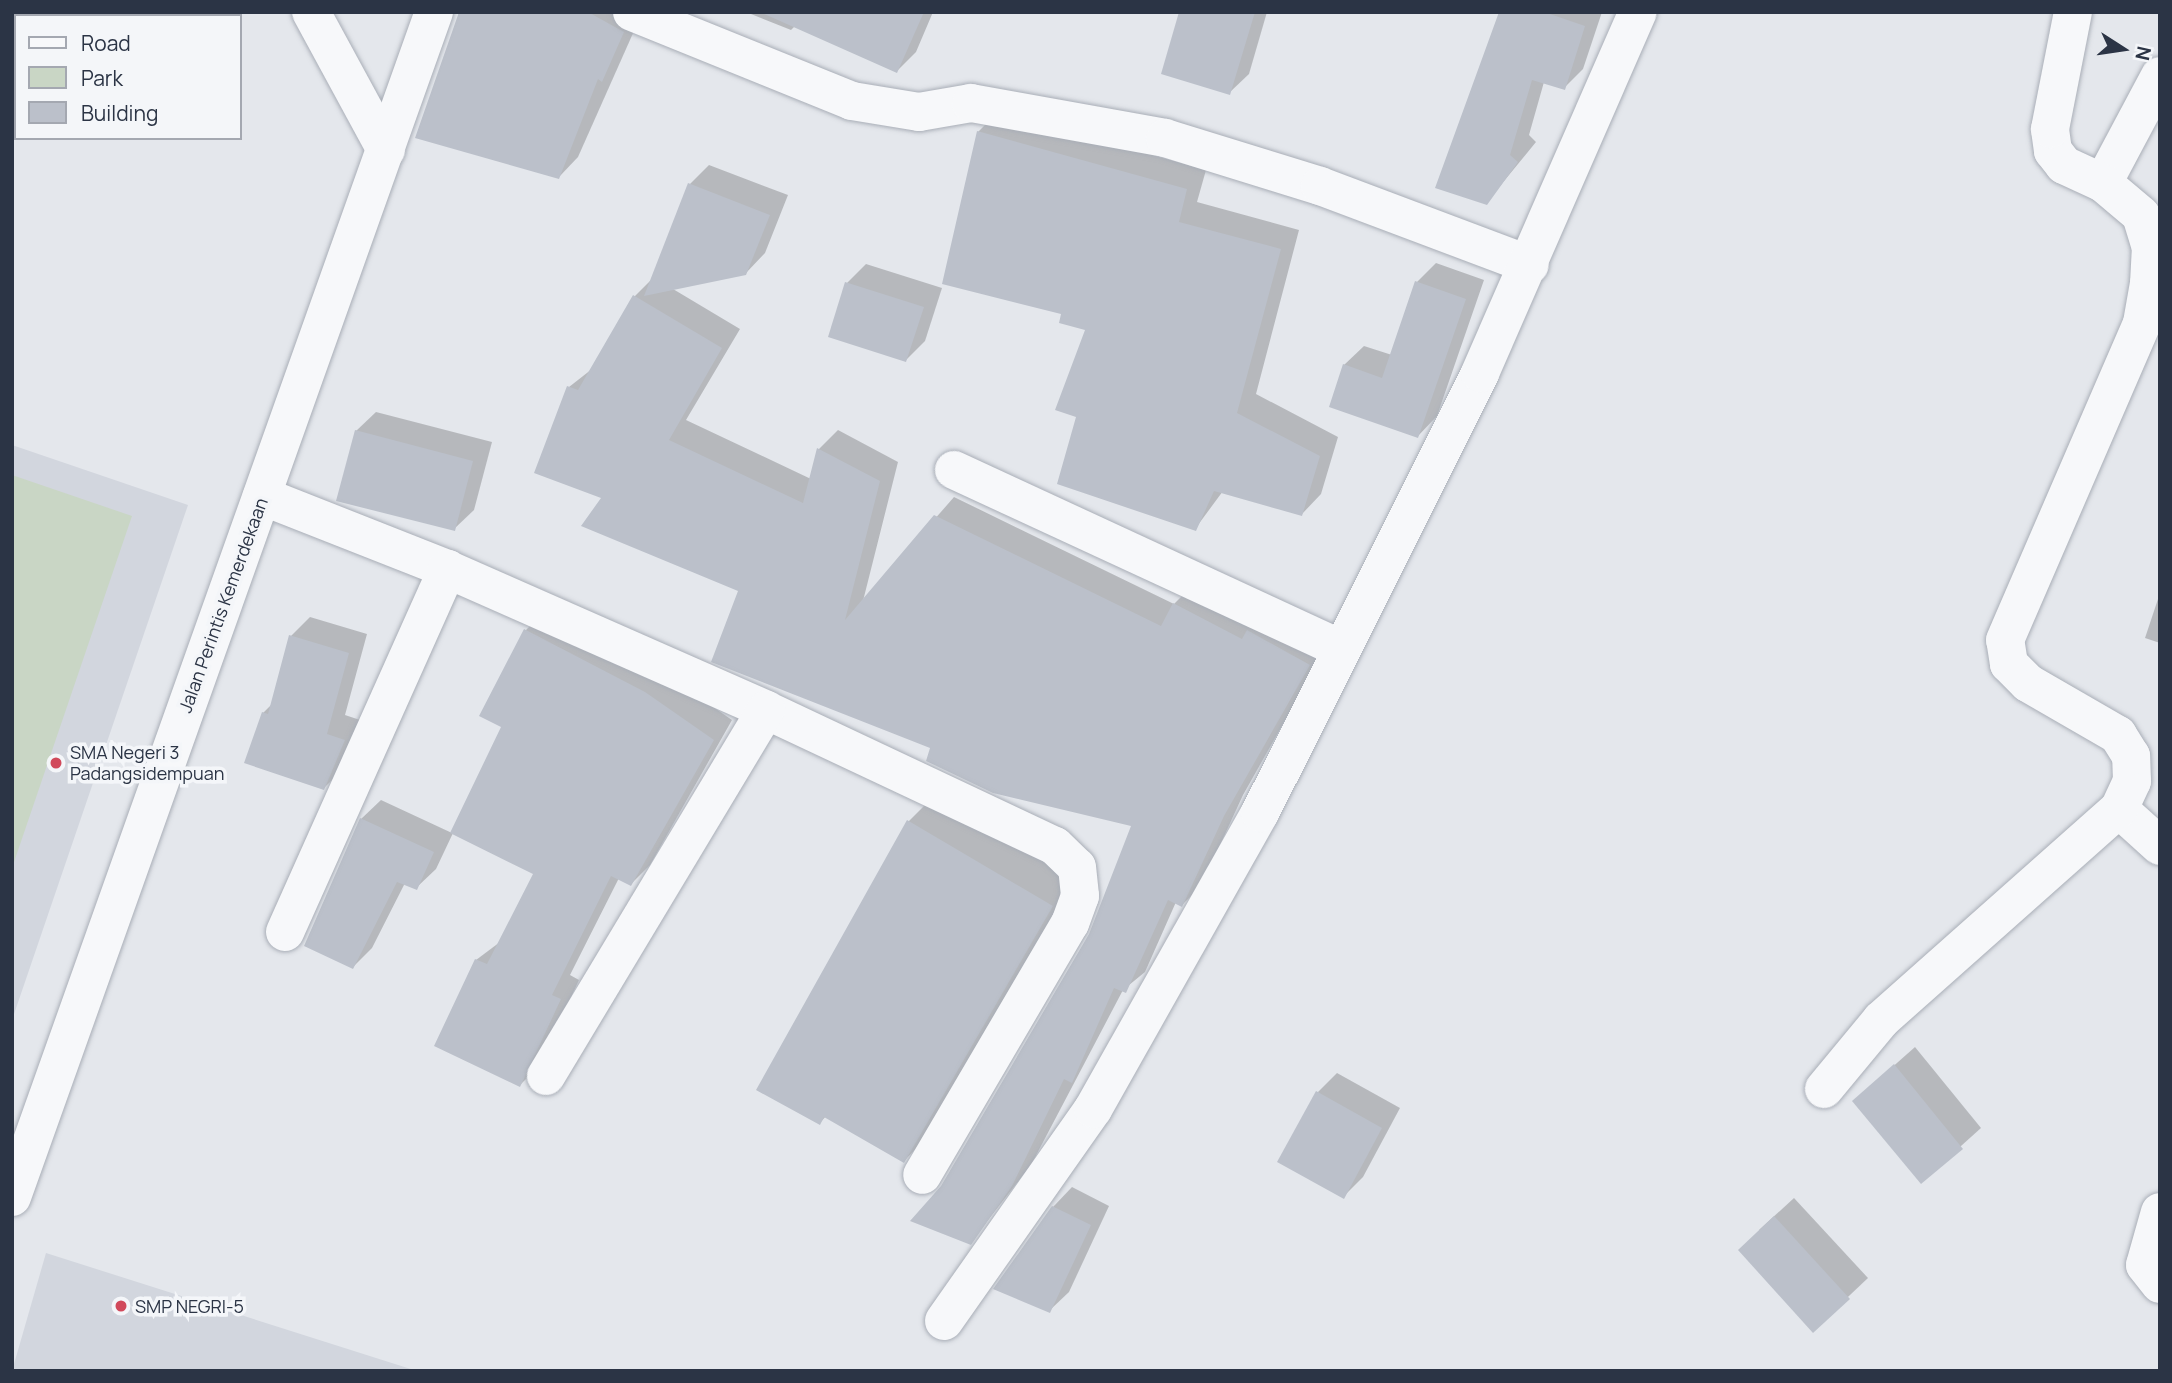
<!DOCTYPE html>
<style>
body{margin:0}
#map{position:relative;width:2172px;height:1383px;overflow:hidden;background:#e4e7ec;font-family:Manrope,sans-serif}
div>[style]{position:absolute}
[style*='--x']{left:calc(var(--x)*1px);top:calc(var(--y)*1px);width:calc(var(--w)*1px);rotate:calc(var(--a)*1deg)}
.built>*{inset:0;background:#d2d6de}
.green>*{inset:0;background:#c9d6c5}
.shadow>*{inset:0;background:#0003}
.building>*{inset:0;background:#bbc0ca}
.roads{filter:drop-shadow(0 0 2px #a9aeb7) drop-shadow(0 0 2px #a9aeb7)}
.minor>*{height:38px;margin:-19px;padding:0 19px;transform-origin:19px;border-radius:19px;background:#f7f8fa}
.dots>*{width:19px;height:19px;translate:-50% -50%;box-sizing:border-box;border:4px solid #f4f6f9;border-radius:50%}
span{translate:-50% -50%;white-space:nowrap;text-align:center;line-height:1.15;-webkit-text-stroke:7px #f4f6f9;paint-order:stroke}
.street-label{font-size:18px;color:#2b3445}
.poi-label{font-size:18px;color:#2b3445}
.left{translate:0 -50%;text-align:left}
.frame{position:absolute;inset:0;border:14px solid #2b3445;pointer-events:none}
.legend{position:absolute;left:14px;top:14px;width:228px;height:126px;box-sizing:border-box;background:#f4f6f9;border:2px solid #a4a8b1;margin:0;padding:9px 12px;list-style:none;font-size:21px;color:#2b3445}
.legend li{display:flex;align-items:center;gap:14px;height:35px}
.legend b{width:35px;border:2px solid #a4a8b1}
.north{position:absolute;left:2088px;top:14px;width:70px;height:70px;-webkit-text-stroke:5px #f4f6f9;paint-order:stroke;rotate:102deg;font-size:19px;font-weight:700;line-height:28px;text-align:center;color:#2b3445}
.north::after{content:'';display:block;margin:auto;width:24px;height:32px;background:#2b3445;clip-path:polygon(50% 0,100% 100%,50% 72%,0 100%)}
</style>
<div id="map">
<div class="built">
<div style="clip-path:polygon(12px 445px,188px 505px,12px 1020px)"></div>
<div style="clip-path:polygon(46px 1253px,417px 1371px,12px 1371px)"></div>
</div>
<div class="green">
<div style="clip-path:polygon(12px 475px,132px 516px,12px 868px)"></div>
</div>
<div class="shadow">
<div style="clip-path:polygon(464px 12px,642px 13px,578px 157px,559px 177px)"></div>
<div style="clip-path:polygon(746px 12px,933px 12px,916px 52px,897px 71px,795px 26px,791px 30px)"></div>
<div style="clip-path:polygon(1181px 12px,1267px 12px,1249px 74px,1229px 93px)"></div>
<div style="clip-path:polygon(1500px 12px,1602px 12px,1583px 69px,1564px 88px,1544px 82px,1529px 135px,1536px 142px,1486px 203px)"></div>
<div style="clip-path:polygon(998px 112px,1206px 170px,1197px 202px,1299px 230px,1256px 394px,1338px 437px,1321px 494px,1302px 514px,1223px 491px,1195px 529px,1078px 416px,1088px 328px,1063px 312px,978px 132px)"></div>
<div style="clip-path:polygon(709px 165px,788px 195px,765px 253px,746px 273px,673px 289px,740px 329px,686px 420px,811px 479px,819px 449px,838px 430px,898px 462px,863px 601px,954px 497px,1174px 604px,1193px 585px,1327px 646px,1243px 795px,1201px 886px,1182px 905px,1176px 902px,1145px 972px,1123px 990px,1031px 1165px,970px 1243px,942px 1187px,1090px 935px,1133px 824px,932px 747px,740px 590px,603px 497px,536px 472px,569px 387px,592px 369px,635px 296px,654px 277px,690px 184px)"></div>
<div style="clip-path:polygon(1436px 263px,1484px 280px,1437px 416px,1418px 436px,1344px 365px,1364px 346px,1392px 355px,1417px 282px)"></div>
<div style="clip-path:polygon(866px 264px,942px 288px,925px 341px,906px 360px,847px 283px)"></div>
<div style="clip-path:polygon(376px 412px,492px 442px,474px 510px,454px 529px,356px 431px)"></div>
<div style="clip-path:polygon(2160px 593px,2160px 643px,2145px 638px)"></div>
<div style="clip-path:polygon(545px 611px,664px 673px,732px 720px,650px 865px,631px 884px,619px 878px,570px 975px,579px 980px,539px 1066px,520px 1085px,436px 1046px,476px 960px,500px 942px,535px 874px,453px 833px,436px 869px,416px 888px,405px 883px,372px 948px,353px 967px,361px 819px,381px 800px,452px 833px,503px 726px,481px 715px,526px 630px)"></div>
<div style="clip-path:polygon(310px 617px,367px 634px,345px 715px,363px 721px,343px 769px,324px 788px,263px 713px,272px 704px,291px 636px)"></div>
<div style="clip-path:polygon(937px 793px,1080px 877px,932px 1132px,904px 1161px,826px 1116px,820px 1123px,909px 821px)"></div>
<div style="clip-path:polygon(1915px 1047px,1981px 1128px,1921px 1182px,1854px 1101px)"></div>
<div style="clip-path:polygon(1337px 1073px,1400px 1108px,1363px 1177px,1343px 1197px,1318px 1092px)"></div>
<div style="clip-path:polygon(1072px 1187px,1109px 1206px,1069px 1292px,1049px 1311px,1053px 1207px)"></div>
<div style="clip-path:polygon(1794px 1198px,1868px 1278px,1813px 1330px,1759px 1230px)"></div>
</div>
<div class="building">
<div style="clip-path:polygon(459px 12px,588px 12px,624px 32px,602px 82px,598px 79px,559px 179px,415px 138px)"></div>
<div style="clip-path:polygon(760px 12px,924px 12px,897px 73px)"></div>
<div style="clip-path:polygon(1179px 12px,1255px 12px,1230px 95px,1161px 74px)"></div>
<div style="clip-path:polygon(1499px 12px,1544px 12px,1585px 26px,1565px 90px,1532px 80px,1510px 155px,1518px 162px,1487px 205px,1435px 188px)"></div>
<div style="clip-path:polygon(977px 131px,1187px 189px,1179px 222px,1281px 249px,1237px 413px,1320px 456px,1302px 516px,1214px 491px,1196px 531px,1057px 484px,1076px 417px,1055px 410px,1085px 330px,1059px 323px,1061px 314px,942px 284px)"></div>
<div style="clip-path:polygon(688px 183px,770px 215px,746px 275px,644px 296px)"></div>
<div style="clip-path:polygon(1415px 281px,1466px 299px,1418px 438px,1329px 407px,1343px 364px,1382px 378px)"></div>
<div style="clip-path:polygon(845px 282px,924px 307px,906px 362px,828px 337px)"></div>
<div style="clip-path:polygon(633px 295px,722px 348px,669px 440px,803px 503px,817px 448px,880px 481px,845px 620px,934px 515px,1161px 626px,1173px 603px,1242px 639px,1247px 630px,1310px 665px,1224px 816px,1182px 907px,1168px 900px,1126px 993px,1114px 988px,1072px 1083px,1064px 1079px,1012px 1186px,971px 1245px,910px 1221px,941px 1186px,1089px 934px,1131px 826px,993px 793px,926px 761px,930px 748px,711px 662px,738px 591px,581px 526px,601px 498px,534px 473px,567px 386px,578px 390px)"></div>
<div style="clip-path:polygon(355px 430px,473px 461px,455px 531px,336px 501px)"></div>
<div style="clip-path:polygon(524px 629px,645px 692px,714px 740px,631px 886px,611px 876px,552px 995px,561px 999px,520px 1087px,434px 1046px,475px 959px,487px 964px,533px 874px,450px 833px,501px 727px,479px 716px)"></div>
<div style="clip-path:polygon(289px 635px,349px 653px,327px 734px,345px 740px,324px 790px,244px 763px,262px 712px,268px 714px)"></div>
<div style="clip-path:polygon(360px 818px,434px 852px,417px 890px,397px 882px,353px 969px,304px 946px)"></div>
<div style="clip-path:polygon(907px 820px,1053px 906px,904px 1163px,824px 1117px,820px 1125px,756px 1090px)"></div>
<div style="clip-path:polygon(1894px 1064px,1963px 1149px,1921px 1184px,1852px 1101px)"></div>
<div style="clip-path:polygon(1316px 1091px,1382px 1128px,1344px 1199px,1277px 1162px)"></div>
<div style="clip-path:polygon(1052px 1206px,1091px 1225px,1050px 1313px,993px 1289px)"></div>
<div style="clip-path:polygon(1774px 1216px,1850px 1299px,1813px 1333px,1738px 1250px)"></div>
</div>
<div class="roads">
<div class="minor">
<div style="--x:311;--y:12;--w:157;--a:61.5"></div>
<div style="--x:632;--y:12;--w:237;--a:22"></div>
<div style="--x:852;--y:101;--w:68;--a:9.3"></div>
<div style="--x:919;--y:112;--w:53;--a:-9.8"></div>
<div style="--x:971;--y:103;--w:197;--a:10.2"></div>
<div style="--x:1165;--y:138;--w:162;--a:17.2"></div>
<div style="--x:1320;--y:186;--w:224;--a:20.6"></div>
<div style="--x:2103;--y:183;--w:121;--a:-62"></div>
<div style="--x:954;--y:470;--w:426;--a:24.8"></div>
<div style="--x:262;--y:496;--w:199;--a:21.5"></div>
<div style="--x:447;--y:569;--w:349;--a:23.8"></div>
<div style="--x:766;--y:710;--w:319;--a:25.2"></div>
<div style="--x:1055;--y:846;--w:30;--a:44"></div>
<div style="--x:1077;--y:867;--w:29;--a:84"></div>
<div style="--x:1080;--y:896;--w:29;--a:110"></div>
<div style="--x:1070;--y:923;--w:292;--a:120.4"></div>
<div style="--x:2119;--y:809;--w:55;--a:42.1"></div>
<div style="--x:285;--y:932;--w:398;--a:-65.9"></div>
<div style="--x:546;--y:1076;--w:427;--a:-59"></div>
<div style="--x:1824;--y:1089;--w:89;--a:-50.4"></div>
<div style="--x:1881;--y:1020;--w:318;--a:-41.6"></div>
<div style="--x:2119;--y:809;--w:31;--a:-65"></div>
<div style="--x:2132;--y:781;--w:25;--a:-92"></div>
<div style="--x:2131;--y:756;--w:25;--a:-122"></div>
<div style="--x:2118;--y:735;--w:104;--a:-150"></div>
<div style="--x:2028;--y:683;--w:27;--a:-135"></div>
<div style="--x:2009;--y:664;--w:24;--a:-99"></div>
<div style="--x:2005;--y:640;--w:345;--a:-66.6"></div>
<div style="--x:2142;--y:323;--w:40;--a:-80"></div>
<div style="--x:2149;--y:284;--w:36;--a:-87"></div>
<div style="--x:2151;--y:248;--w:34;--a:-107"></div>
<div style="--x:2141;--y:215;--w:50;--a:-139.9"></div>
<div style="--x:2103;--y:183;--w:43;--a:-155.2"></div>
<div style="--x:2064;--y:165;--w:18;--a:-128"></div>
<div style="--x:2053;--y:151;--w:22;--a:-98"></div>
<div style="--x:2050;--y:129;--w:119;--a:-78.9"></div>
<div style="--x:12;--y:1197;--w:1258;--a:-70.4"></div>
<div style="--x:2160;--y:1212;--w:55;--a:105.8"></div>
<div style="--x:2145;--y:1265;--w:24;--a:52"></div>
<div style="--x:944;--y:1321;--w:259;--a:-54.9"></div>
<div style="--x:1093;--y:1109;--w:340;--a:-60.6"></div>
<div style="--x:1260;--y:813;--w:492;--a:-63.4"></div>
<div style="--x:1480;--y:373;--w:394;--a:-66.4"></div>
</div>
</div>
<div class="dots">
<div style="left:56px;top:763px;background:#d1495b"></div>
<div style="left:121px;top:1306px;background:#d1495b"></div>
</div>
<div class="street-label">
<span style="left:223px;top:605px;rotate:-70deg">Jalan Perintis Kemerdekaan</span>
</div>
<div class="poi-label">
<span class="left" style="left:70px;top:763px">SMA Negeri 3<br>Padangsidempuan</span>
<span class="left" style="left:135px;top:1306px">SMP NEGRI-5</span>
</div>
<div class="frame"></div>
<ul class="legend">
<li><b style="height:9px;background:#f7f8fa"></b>Road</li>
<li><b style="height:19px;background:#c9d6c5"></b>Park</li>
<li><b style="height:19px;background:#bbc0ca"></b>Building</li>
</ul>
<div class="north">N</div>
</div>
